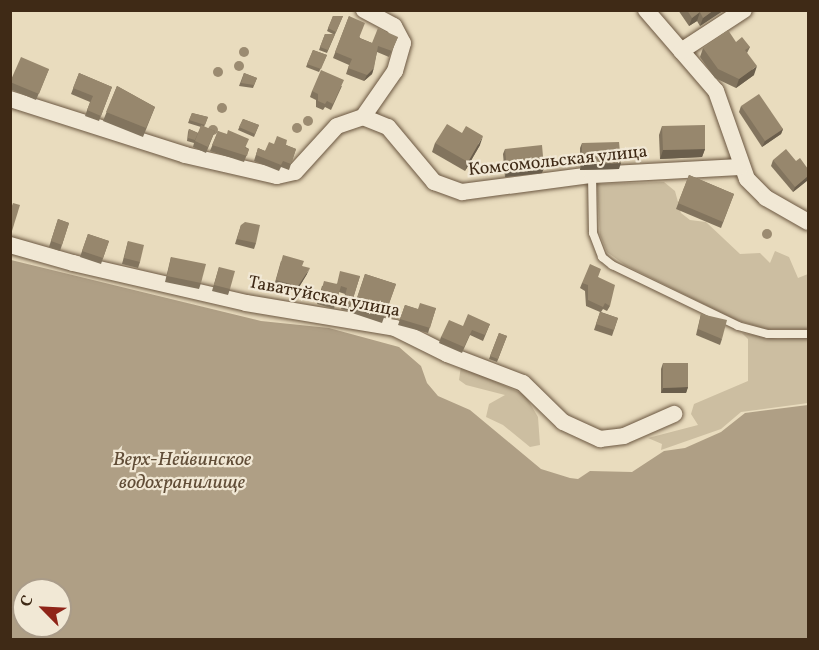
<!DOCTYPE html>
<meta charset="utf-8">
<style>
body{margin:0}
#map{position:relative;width:819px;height:650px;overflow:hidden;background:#e9dcbe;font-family:Vollkorn,serif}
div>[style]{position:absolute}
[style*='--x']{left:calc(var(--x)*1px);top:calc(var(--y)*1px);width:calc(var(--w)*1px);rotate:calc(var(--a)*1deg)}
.green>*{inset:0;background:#ccbea1}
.water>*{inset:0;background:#af9f85}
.roads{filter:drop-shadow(0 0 2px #6a5640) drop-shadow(0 0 2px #6a5640)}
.service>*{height:8px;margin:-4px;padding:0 4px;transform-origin:4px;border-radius:4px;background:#f1e8d5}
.minor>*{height:16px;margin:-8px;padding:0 8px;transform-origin:8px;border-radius:8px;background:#f1e8d5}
.trees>*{width:10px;height:10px;margin:-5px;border-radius:50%;background:#9b8b71}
.wall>*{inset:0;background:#82745e}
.shaded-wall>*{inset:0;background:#6a5e4c}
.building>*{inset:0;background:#97876d}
span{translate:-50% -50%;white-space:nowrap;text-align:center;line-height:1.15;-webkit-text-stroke:4.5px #f1e8d5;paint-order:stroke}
.street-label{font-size:18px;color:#3f2a16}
.water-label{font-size:20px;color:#614d37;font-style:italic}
.frame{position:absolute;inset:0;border:12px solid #3f2a16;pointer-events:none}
.north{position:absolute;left:12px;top:578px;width:60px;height:60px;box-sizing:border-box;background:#f1e8d5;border:2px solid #aa9c89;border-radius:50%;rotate:294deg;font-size:16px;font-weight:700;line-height:24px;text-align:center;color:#3f2a16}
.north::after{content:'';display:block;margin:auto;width:21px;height:27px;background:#8f2418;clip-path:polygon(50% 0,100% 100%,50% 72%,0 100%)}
</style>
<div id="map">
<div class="green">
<div style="clip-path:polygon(664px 182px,675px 191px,681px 213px,690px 220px,706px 222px,740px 254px,760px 253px,770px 263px,775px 251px,789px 257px,798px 278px,808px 274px,808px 329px,766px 329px,736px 320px,625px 265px,607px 252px,600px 235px,597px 184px)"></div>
<div style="clip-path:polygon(742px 333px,778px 339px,808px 337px,808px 403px,741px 412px,721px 429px,661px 450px,662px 444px,648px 438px,698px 425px,691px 414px,694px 404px,748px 381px,748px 339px)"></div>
<div style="clip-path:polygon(461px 366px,525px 395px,538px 417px,540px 445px,530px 447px,503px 425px,486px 417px,489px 404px,505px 395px,466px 385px,459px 380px)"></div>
</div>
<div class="water">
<div style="clip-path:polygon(evenodd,11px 260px,261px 321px,329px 328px,399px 347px,421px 366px,427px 383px,438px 396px,470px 410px,541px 469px,570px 478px,578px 479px,590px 471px,632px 472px,664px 451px,685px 448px,721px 432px,745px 413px,808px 405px,808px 639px,11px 639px,11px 260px,24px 590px,60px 590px,60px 626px,24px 626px,24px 590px)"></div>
</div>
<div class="roads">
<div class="service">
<div style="--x:592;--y:175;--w:58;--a:89"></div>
<div style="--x:593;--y:233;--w:26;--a:69"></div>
<div style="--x:602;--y:257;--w:13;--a:39"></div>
<div style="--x:612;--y:265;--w:140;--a:25.8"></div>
<div style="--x:738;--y:326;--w:31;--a:15"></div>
<div style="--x:768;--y:334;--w:40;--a:0"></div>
</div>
<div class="minor">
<div style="--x:646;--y:10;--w:107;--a:49.2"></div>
<div style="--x:716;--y:91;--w:93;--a:70.6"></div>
<div style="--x:747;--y:179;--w:27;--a:45"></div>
<div style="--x:766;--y:198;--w:48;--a:29.7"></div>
<div style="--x:681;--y:51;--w:75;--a:-33.1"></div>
<div style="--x:10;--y:99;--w:184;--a:17.7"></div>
<div style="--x:185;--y:155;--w:94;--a:12.9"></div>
<div style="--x:277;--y:176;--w:18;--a:-13"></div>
<div style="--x:295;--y:172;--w:62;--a:-47.6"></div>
<div style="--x:337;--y:126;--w:28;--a:-19"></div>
<div style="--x:363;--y:117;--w:27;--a:22"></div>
<div style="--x:388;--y:127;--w:72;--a:50.1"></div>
<div style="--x:434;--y:182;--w:30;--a:20"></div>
<div style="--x:462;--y:192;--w:131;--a:-7.5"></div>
<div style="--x:592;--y:175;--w:149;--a:-3.1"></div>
<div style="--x:363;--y:117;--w:56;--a:-55.2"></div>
<div style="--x:395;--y:71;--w:29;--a:-74"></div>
<div style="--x:403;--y:43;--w:19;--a:-118"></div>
<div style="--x:394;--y:26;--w:34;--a:-152"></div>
<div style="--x:10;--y:245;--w:66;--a:15.9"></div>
<div style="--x:73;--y:263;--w:178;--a:13"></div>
<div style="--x:246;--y:303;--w:151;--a:9.5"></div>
<div style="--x:395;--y:328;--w:58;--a:26.6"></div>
<div style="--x:447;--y:354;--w:81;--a:20.9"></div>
<div style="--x:523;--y:383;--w:56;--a:44.3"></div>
<div style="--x:563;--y:422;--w:41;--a:24.7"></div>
<div style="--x:600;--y:439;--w:24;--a:-7"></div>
<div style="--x:624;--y:436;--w:55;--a:-23.7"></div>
</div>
</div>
<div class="trees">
<div style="left:244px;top:52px"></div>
<div style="left:239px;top:66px"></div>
<div style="left:218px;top:72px"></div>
<div style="left:222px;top:108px"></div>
<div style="left:308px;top:121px"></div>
<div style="left:297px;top:128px"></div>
<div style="left:213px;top:130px"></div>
<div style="left:767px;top:234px"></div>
</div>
<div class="wall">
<div style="clip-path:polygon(678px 10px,723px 10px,700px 26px,697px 21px,689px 26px)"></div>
<div style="clip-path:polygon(333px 16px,343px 16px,327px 53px,319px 50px,325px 34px,333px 34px,327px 31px)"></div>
<div style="clip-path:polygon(349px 16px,360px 38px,372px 43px,398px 37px,389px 57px,377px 52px,372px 74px,364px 81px,346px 74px,349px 65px,333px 58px)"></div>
<div style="clip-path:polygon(736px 42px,750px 47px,747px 53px,754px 75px,736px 88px,715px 78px,700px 57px,703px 48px)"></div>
<div style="clip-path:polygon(313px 50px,327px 55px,319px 72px,306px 67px)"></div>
<div style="clip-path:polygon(49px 69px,36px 100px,10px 89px,10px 82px)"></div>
<div style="clip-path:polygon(79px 73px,112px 87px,99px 121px,85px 116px,90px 102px,71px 94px)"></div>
<div style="clip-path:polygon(244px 73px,257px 78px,253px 88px,239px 86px)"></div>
<div style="clip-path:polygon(117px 86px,155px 107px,143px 137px,103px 121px)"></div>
<div style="clip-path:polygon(342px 86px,331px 110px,325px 107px,323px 110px,316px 107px,316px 100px,310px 97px,312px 91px)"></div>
<div style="clip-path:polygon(741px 106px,783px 129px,781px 134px,762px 147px,739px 112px)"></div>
<div style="clip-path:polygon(192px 113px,208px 117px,204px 127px,215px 131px,206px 153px,193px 147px,194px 143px,187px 141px,188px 132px,189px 129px,198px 133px,201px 127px,188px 123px)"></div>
<div style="clip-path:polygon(243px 119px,259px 125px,254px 137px,238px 130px)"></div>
<div style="clip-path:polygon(662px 126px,705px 149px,702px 157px,660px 159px,659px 135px)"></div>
<div style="clip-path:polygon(218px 131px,249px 149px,244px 162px,210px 151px)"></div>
<div style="clip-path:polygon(435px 143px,480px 145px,465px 171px,432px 152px)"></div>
<div style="clip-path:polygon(582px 143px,619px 169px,580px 170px,580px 148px)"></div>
<div style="clip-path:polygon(274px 144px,286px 145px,296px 149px,289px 170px,281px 167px,279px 171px,254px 161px,258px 148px,265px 151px)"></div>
<div style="clip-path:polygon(505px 149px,542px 173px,505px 177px,503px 154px)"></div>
<div style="clip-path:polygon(773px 160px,796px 161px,808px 169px,808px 180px,793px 192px,771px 166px)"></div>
<div style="clip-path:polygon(689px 175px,734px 194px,721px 228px,676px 209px)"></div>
<div style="clip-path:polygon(58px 219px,69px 223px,60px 251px,49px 247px)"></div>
<div style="clip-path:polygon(241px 225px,256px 243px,254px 249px,235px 244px)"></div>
<div style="clip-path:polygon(88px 234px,109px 241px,101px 264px,80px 257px)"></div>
<div style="clip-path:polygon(128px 241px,140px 262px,138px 268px,122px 264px)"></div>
<div style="clip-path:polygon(171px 257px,201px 283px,199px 289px,165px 282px)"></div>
<div style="clip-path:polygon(281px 261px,302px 266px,307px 274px,296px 292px,274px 286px)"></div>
<div style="clip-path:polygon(219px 267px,230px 289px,228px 295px,212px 291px)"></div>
<div style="clip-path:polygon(365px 274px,396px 284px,382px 323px,352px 313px)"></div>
<div style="clip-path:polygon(360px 276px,349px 311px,341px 309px,345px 294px,339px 292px,334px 309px,317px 304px,322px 286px,336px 284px)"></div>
<div style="clip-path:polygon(598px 277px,610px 306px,607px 311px,603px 309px,601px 312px,618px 318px,612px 336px,594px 330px,600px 312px,586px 306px,585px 291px,580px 288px,582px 283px)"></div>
<div style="clip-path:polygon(405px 305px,417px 309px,436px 308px,428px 333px,398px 325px)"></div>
<div style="clip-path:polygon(701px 314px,722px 339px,720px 345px,696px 335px)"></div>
<div style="clip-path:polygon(490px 324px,483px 341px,470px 335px,462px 353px,439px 343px,441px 337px,463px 326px)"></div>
<div style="clip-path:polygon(499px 333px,507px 336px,497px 362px,489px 359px)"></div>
<div style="clip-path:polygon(663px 363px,688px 387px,686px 393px,661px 393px,661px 369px)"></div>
</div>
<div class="shaded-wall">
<div style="clip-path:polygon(714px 10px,723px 11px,700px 26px,703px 18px)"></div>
<div style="clip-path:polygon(700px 12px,697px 21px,689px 26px,692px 18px)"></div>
<div style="clip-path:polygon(757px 66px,754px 75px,736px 88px,739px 79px)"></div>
<div style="clip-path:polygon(374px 68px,372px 74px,364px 81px,367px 75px)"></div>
<div style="clip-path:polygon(783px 129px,781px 134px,762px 147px,765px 141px)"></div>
<div style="clip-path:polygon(483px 136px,480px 145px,465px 171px,468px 162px)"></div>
<div style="clip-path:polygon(705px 149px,702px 157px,660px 159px,663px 150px)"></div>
<div style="clip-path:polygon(621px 163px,619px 169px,580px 170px,582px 164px)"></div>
<div style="clip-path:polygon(544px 168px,542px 173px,505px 177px,507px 171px)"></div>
<div style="clip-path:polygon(808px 176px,808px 180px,793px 192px,795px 187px)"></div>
<div style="clip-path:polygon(310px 268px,307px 274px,296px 292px,298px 286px)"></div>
<div style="clip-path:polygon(688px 387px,686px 393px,661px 393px,663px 388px)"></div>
</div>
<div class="building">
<div style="clip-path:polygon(687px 10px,714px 10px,703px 18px,700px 12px,692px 18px)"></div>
<div style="clip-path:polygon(333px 16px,343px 16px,336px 32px,328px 28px)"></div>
<div style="clip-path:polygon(349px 16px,365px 23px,359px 38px,372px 43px,378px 28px,398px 37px,392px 51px,378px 46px,374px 68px,367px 75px,348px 68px,352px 59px,335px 52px)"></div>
<div style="clip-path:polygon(728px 30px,736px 42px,742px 37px,750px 47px,745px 50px,757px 66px,739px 79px,718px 69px,703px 48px)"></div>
<div style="clip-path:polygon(325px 34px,335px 34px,328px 50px,320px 47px)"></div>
<div style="clip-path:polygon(313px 50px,327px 55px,321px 69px,307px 64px)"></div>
<div style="clip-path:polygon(21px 57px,49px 69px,39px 94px,10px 82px)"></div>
<div style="clip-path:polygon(321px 70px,344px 80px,333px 104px,327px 101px,325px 104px,318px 101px,318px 94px,312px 91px)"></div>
<div style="clip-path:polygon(79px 73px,112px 87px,101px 116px,87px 110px,93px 96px,73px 88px)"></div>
<div style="clip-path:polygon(244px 73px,257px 78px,254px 85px,241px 83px)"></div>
<div style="clip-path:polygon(117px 86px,155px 107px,146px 128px,106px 112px)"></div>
<div style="clip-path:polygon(759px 94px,783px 129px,765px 141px,741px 106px)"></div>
<div style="clip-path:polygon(192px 113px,208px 117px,205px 125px,189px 120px)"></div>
<div style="clip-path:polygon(243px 119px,259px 125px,255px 134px,239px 127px)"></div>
<div style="clip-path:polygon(447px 124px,462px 133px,466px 126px,483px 136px,468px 162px,435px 143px)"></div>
<div style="clip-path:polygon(201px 125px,215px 131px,208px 147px,195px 141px)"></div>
<div style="clip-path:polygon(705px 125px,705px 149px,663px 150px,662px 126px)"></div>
<div style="clip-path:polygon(189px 129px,198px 133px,195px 140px,188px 138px)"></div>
<div style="clip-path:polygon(228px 130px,249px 139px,245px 148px,249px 149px,247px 156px,212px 145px,218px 131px,227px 134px)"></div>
<div style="clip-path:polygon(277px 136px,287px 140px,286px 145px,296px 149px,291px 164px,283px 161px,281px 165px,256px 155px,258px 148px,265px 151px,269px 142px,274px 144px)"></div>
<div style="clip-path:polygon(619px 142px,621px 163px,582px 164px,582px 143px)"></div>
<div style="clip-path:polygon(542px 145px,544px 168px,507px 171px,505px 149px)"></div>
<div style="clip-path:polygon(786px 149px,796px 161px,800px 158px,808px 169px,808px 176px,795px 187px,773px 160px)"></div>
<div style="clip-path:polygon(689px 175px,734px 194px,723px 222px,678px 203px)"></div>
<div style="clip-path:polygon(13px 203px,20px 205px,12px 231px,10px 231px,10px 211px)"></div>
<div style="clip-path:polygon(58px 219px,69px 223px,62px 245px,51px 241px)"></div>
<div style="clip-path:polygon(245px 222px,260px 225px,256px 243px,237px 239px,241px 225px)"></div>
<div style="clip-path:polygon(88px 234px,109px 241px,103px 258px,82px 251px)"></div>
<div style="clip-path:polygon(128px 241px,144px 245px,140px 262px,124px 258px)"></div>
<div style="clip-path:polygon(283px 255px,304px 261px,302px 266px,310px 268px,298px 286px,276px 280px)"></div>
<div style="clip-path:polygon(171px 257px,206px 264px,201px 283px,167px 276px)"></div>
<div style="clip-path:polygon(590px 264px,601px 269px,598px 277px,615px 285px,610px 306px,605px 303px,603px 307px,588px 300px,588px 285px,582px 283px)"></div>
<div style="clip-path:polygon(219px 267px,235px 271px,230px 289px,214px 285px)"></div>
<div style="clip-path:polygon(340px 271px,360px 276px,351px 305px,343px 303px,347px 288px,341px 286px,336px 303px,319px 299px,324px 281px,337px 284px)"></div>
<div style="clip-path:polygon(365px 274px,396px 284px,385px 315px,355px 304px)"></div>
<div style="clip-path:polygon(420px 303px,436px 308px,430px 328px,400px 319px,405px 305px,418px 309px)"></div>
<div style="clip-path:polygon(600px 312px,618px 318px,614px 330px,596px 324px)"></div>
<div style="clip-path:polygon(468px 314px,490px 324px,485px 335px,472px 330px,464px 347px,441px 337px,449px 320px,463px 326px)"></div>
<div style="clip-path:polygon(701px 314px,727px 320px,722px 339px,698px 329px)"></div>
<div style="clip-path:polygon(499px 333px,507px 336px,498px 359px,490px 356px)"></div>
<div style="clip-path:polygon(663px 363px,688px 363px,688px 387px,663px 388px)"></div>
</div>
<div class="street-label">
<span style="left:558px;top:162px;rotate:-6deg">Комсомольская улица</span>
<span style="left:324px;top:298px;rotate:11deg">Таватуйская улица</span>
</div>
<div class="water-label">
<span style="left:182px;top:472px">Верх-Нейвинское<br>водохранилище</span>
</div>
<div class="frame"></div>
<div class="north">С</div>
</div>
